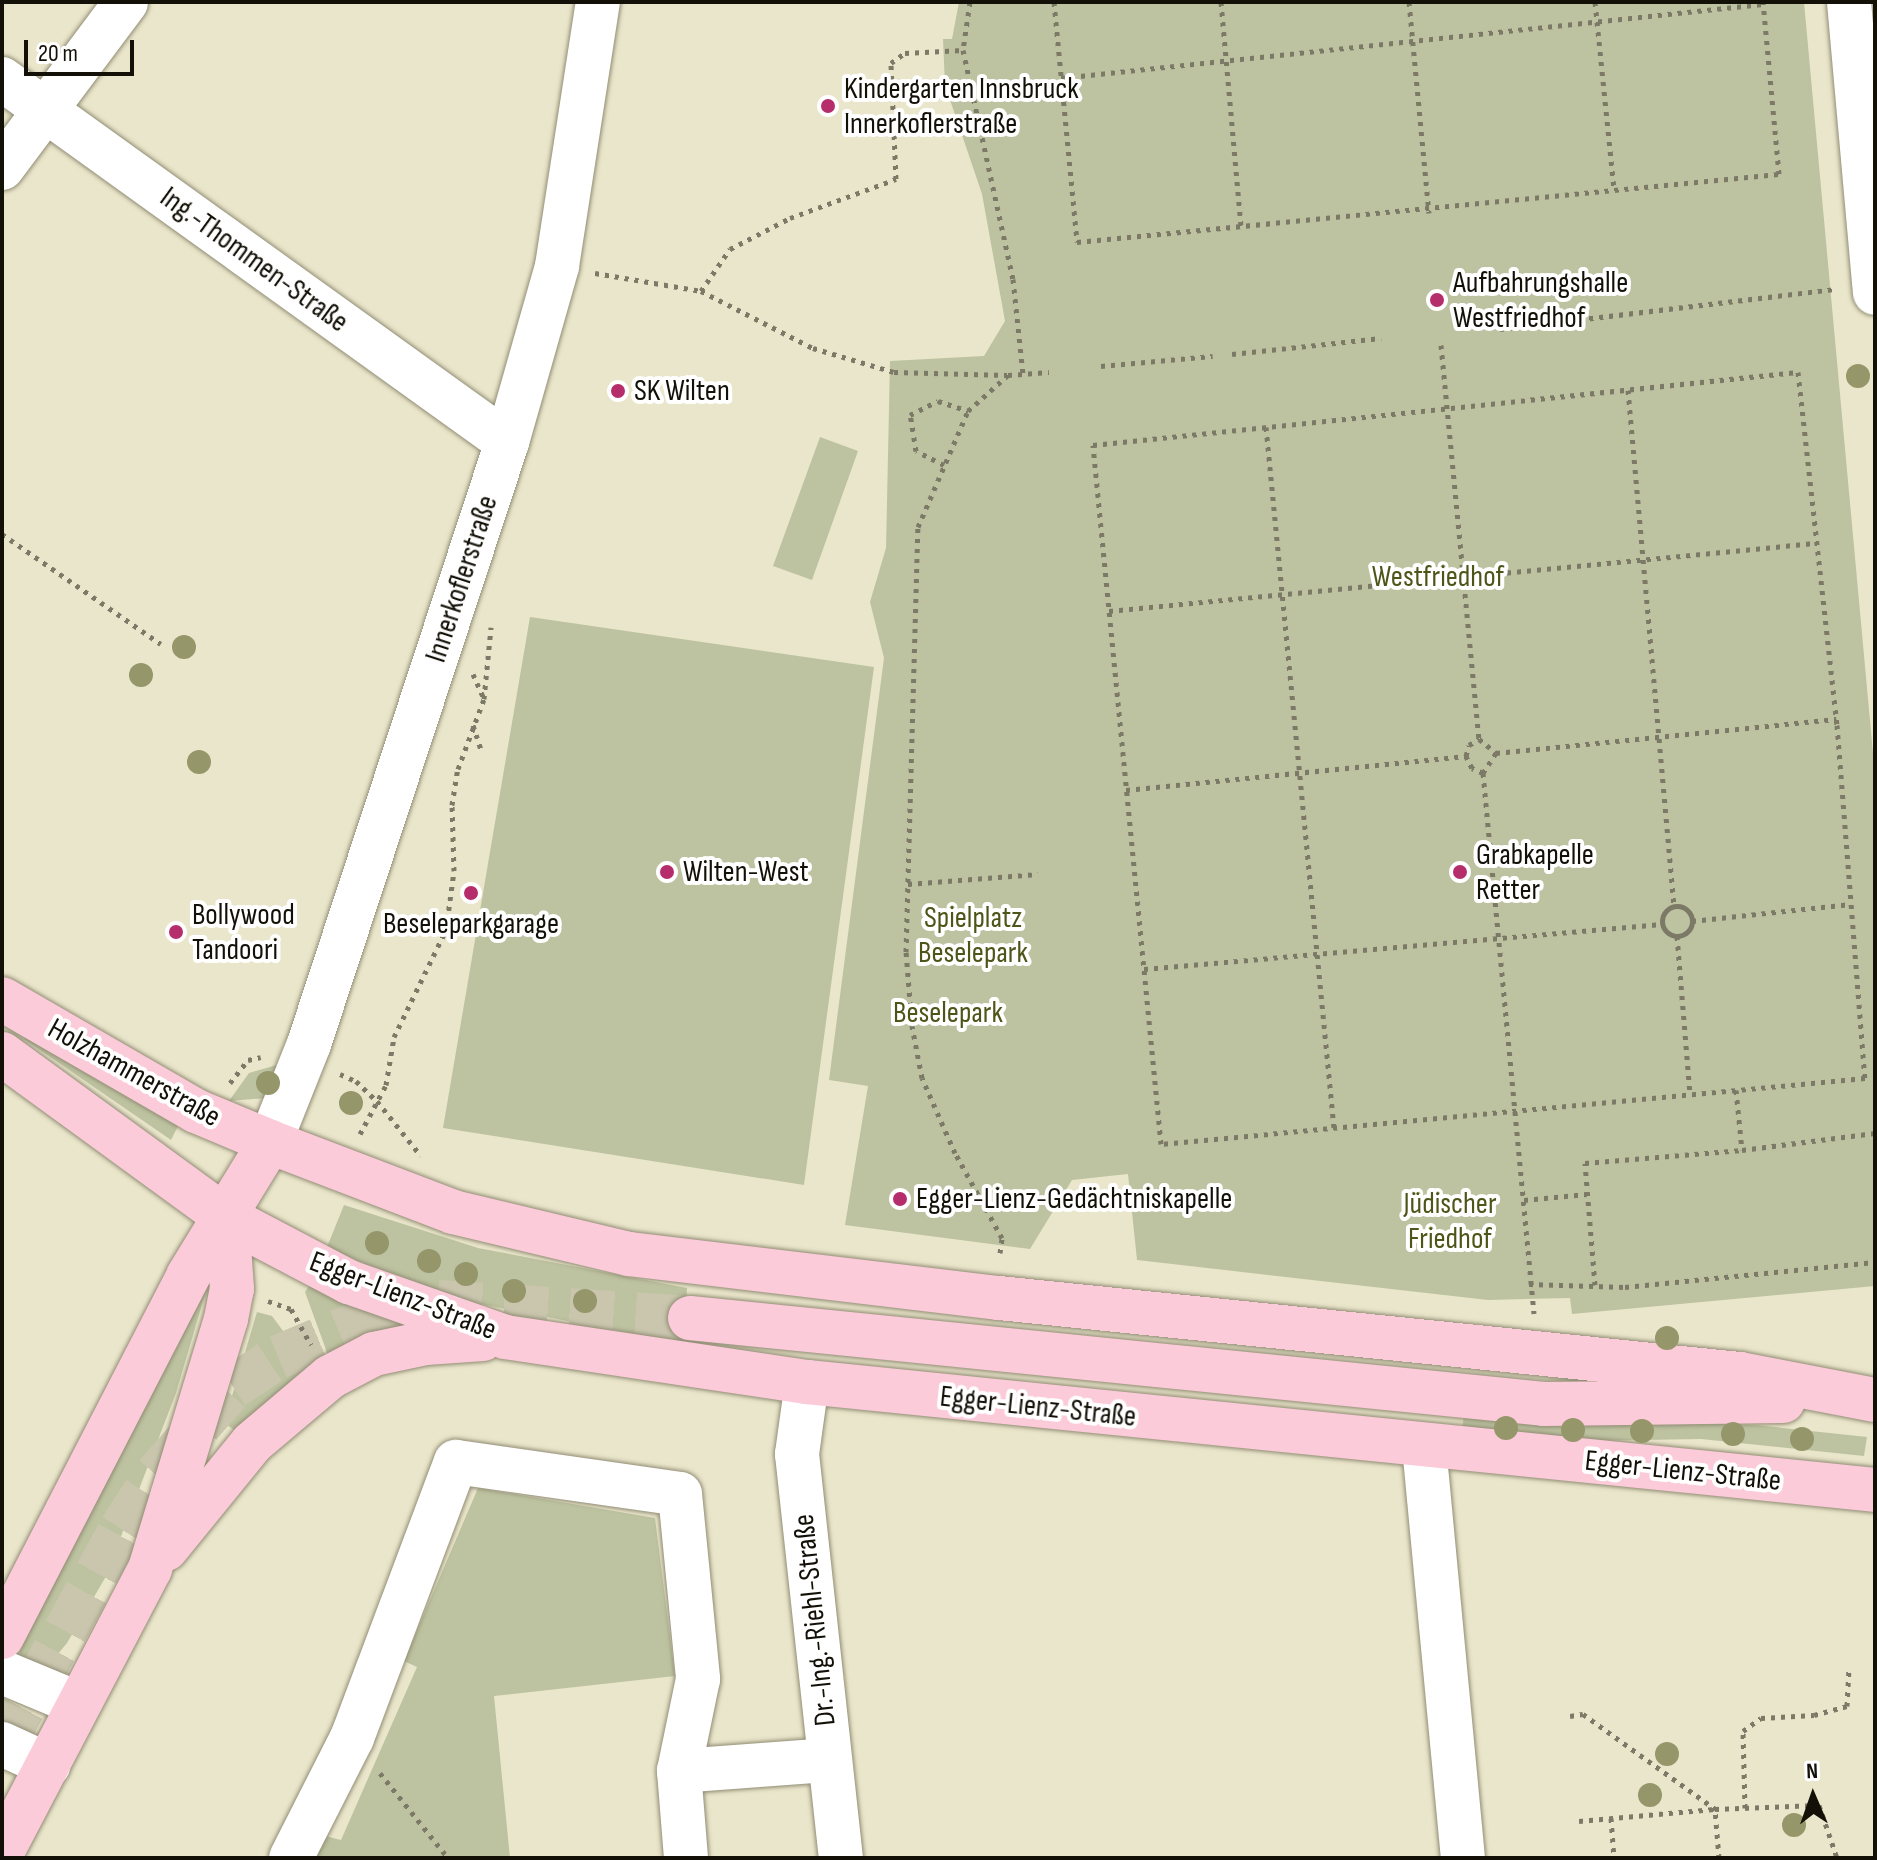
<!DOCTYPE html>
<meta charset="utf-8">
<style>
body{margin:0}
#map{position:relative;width:1877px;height:1860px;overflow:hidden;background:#eae6cb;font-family:"Sofia Sans Condensed",sans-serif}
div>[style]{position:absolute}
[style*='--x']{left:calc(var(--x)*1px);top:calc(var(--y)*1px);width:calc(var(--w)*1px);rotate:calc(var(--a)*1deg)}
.green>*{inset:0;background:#bdc3a0}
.major-tunnel>*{height:44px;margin-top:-22px;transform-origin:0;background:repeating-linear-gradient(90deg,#cac6ae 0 44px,transparent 0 66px)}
.path>*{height:5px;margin-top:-2.5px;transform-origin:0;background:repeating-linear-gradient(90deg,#7c7967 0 4px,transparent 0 10px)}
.path>.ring{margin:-2.5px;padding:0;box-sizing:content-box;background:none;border:5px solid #7c7967;border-radius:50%}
.roads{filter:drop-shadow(0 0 2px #918d75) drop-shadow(0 0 2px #918d75)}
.minor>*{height:44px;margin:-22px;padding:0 22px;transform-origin:22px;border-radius:22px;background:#fff}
.major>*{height:44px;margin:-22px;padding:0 22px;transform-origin:22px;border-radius:22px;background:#fccbd9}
.trees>*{width:24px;height:24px;margin:-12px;border-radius:50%;background:#959669}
.dots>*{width:22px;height:22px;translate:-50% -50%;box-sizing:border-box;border:4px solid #fff;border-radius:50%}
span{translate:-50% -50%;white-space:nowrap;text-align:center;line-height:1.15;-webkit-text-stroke:8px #fff;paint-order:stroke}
.poi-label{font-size:30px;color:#121007}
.left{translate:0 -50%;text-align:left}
.street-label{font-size:30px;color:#121007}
.park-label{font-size:30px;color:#4f5418}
.frame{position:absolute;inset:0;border:4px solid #121007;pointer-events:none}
.north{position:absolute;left:1773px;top:1756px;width:80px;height:80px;-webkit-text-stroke:6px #fff;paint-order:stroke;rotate:358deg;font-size:22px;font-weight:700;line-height:32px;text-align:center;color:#121007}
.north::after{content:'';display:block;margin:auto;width:28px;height:36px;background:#121007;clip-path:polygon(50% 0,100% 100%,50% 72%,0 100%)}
.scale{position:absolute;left:24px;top:40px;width:110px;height:36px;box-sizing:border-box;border:4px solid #121007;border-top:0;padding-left:10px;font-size:24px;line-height:28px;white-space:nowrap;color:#121007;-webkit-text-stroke:6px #fff;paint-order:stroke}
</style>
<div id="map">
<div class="green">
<div style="clip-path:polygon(959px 2px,1804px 2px,1875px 775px,1875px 1286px,1572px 1314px,1570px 1298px,1488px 1300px,1137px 1260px,1128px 1174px,1072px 1180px,1030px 1249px,845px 1225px,868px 1086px,829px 1080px,884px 658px,870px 602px,886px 548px,890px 361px,984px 356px,1005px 321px,982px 194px,945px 85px,943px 39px,952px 39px)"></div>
<div style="clip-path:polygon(820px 437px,858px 451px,812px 580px,773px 566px)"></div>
<div style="clip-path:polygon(530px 617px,874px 667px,804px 1185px,443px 1128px)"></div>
<div style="clip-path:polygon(26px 1037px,181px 1120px,171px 1140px,24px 1039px)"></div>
<div style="clip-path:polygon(277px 1065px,267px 1098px,229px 1101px,249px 1073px)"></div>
<div style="clip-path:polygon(344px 1205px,478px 1248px,687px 1288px,684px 1344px,466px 1301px,367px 1265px,327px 1247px)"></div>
<div style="clip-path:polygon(309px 1286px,414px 1329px,329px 1358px,305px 1292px)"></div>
<div style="clip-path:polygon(196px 1288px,206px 1291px,176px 1393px,105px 1578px,67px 1643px,53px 1660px,36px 1668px,20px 1657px,20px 1646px)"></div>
<div style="clip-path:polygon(257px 1312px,272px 1316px,311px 1369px,237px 1432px,224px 1423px)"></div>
<div style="clip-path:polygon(1464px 1415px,1756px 1425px,1867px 1437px,1864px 1456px,1701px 1439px,1585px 1441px,1462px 1430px)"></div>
<div style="clip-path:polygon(478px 1488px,655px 1518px,675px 1676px,494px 1696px,510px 1858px,314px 1858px,325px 1836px,341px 1840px,417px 1667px,404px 1661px)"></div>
</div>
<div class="major-tunnel">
<div style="--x:2;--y:1747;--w:248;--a:-61.4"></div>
<div style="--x:121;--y:1529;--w:64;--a:-57.1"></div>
<div style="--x:156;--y:1475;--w:117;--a:-48.8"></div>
<div style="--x:233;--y:1387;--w:54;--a:-33.7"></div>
<div style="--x:278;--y:1357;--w:111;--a:-22.9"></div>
<div style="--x:380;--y:1314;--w:59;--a:-11.7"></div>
<div style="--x:438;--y:1302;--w:253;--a:3.6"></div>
</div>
<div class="path">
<div style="--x:970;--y:2;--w:49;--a:98.3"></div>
<div style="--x:963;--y:50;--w:234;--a:77.7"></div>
<div style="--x:1013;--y:279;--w:96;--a:84"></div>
<div style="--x:1054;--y:2;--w:241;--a:84.5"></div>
<div style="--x:1077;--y:242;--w:705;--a:-5.53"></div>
<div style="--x:1779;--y:174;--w:173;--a:-95.3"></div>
<div style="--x:1221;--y:2;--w:225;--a:84.9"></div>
<div style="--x:1409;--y:2;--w:212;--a:84.6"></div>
<div style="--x:1595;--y:2;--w:189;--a:84.2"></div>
<div style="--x:1061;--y:78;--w:706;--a:-6.02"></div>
<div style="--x:595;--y:273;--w:108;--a:9.6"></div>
<div style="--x:701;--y:291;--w:126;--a:27"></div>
<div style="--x:813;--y:348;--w:84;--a:16.5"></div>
<div style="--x:894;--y:372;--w:113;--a:1.5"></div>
<div style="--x:701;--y:291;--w:51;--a:-55.4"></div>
<div style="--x:730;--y:249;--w:68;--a:-27.3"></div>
<div style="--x:790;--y:218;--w:113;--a:-20.2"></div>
<div style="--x:896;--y:179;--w:116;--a:-92.5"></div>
<div style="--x:891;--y:63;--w:17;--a:-36"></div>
<div style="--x:905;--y:53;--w:58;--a:-3"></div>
<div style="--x:1500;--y:329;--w:339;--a:-6.8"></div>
<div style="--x:1441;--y:345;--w:396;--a:84.5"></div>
<div style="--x:1479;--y:739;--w:22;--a:39"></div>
<div style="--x:1496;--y:753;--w:24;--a:123"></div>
<div style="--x:1483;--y:773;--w:12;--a:-156"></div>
<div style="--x:1472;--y:768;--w:13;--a:-117"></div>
<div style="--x:1466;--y:756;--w:11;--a:-75"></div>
<div style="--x:1469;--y:745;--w:12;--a:-31"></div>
<div style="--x:1232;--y:354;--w:150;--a:-6.1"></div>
<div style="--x:1101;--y:366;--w:112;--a:-5.1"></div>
<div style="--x:1798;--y:372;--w:355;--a:83.7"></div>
<div style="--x:1837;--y:725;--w:354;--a:85.5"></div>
<div style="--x:1865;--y:1078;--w:707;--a:174.64"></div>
<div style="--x:1161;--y:1144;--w:702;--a:-95.56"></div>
<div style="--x:1093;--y:445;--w:709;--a:-5.91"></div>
<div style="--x:1628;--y:390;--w:518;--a:84.91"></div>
<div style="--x:1266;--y:427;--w:704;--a:84.46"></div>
<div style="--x:944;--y:465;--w:31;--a:-153"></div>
<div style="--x:916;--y:451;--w:36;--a:-99"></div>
<div style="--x:910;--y:415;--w:31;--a:-27"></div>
<div style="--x:938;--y:401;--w:32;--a:18"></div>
<div style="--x:2;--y:534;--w:193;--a:34.7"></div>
<div style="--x:1109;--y:611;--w:709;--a:-5.5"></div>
<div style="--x:473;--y:674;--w:27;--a:66"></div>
<div style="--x:473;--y:725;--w:28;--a:72"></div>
<div style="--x:1496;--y:753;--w:342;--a:-5.7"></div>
<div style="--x:1483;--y:773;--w:543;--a:84.61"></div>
<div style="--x:1126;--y:790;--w:342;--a:-5.7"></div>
<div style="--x:908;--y:884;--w:130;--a:-4.4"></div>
<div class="ring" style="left:1662px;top:906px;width:25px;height:25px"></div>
<div style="--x:1692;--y:921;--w:160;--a:-6.1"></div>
<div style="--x:1677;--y:936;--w:159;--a:85.3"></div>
<div style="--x:1144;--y:969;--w:520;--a:-4.96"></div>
<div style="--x:340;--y:1074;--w:17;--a:24"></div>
<div style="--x:356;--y:1081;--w:29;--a:44"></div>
<div style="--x:377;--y:1101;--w:70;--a:51.3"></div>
<div style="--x:230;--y:1083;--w:29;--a:-52"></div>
<div style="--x:248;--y:1060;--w:13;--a:-13"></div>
<div style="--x:1736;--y:1090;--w:60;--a:84.3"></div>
<div style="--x:1742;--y:1150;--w:134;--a:-7.3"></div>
<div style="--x:360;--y:1134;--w:55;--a:-62"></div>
<div style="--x:386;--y:1085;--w:49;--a:-80.5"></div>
<div style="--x:394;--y:1037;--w:119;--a:-64.1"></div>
<div style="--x:446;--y:930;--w:60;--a:-82.3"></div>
<div style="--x:454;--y:871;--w:66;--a:-91.7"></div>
<div style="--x:452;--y:805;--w:36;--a:-81"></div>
<div style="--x:458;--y:769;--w:75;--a:-69.6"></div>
<div style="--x:484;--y:699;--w:72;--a:-84.4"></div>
<div style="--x:1524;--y:1200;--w:63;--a:-5.4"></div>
<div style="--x:1000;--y:1253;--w:15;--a:-82"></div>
<div style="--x:1002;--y:1238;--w:97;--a:-118.9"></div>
<div style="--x:955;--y:1153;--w:82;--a:-113.7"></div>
<div style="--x:922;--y:1078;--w:53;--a:-100.9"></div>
<div style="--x:912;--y:1026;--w:74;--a:-94.6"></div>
<div style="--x:906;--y:952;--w:425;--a:-88.4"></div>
<div style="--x:918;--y:527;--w:126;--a:-66.7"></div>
<div style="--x:968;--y:411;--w:54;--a:-42"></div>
<div style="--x:1008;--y:375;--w:41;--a:-4.2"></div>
<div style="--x:1529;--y:1284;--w:96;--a:1.8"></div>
<div style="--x:1625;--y:1287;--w:251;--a:-5.7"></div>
<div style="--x:1595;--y:1285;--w:122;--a:-94.7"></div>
<div style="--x:1585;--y:1163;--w:158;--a:-4.7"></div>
<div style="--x:268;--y:1301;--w:24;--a:19"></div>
<div style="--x:291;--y:1309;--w:41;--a:60.9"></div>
<div style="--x:1570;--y:1716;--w:13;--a:-9"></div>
<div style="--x:1583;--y:1714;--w:163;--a:35.7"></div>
<div style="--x:380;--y:1773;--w:109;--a:51.3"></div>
<div style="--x:1745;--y:1808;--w:77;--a:-91.5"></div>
<div style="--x:1743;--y:1731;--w:22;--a:-36"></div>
<div style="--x:1761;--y:1718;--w:53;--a:-3.2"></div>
<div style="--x:1814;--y:1715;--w:34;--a:-15"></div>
<div style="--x:1847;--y:1706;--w:36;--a:-87"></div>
<div style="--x:1611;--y:1818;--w:40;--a:85.7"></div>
<div style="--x:1579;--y:1821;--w:136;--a:-5.1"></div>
<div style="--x:1719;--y:1858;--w:49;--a:-94.7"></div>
<div style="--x:1715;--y:1809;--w:104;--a:-2.2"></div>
<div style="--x:1819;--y:1805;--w:56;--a:71.2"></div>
</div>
<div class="roads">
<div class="minor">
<div style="--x:1849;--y:2;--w:292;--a:84.9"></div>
<div style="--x:2;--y:79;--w:622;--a:35.71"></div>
<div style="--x:2;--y:168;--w:207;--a:-53.2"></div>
<div style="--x:270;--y:1142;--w:105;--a:-68.3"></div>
<div style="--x:309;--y:1044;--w:634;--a:-71.79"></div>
<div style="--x:507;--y:442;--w:183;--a:-74.1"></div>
<div style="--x:557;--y:266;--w:267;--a:-81.2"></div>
<div style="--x:807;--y:1382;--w:73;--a:97.9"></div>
<div style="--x:797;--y:1454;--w:406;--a:83.8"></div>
<div style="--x:1424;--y:1446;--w:414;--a:84.6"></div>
<div style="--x:2;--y:1672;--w:83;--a:22.6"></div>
<div style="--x:2;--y:1744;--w:51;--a:24.5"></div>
<div style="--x:679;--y:1771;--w:150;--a:-4.2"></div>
<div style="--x:291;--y:1858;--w:135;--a:-63.1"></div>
<div style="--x:352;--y:1738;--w:295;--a:-69.4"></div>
<div style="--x:456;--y:1462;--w:226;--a:8.1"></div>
<div style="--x:680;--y:1494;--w:186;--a:84.4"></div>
<div style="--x:698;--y:1679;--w:94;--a:101.7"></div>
<div style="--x:679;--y:1771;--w:87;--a:85.4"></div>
</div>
<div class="major">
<div style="--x:2;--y:999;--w:224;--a:30"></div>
<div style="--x:196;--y:1111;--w:80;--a:22.7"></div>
<div style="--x:270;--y:1142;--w:196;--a:20.9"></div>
<div style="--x:453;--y:1212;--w:181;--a:13.4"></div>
<div style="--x:629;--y:1254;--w:373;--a:6.8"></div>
<div style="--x:999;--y:1298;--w:745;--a:5.86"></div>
<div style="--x:1740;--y:1374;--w:137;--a:10.9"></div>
<div style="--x:2;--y:1054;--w:278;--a:36.1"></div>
<div style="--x:227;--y:1218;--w:138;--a:27.7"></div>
<div style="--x:349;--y:1282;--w:165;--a:19.4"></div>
<div style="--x:505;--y:1337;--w:305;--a:8.5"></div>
<div style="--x:807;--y:1382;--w:1073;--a:5.77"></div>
<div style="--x:690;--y:1318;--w:858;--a:5.75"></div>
<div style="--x:1544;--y:1404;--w:239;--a:-0.7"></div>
<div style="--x:166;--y:1549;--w:136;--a:-50.9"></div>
<div style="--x:252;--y:1443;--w:102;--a:-40.2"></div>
<div style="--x:330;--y:1377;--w:50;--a:-27.6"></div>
<div style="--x:374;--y:1354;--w:53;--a:-11.9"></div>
<div style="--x:426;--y:1343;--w:57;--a:-4"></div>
<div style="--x:2;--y:1637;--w:406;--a:-62.7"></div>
<div style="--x:188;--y:1276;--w:157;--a:-58.5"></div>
<div style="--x:2;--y:1852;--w:319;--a:-62.4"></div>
<div style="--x:150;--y:1569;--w:261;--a:-73.1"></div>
<div style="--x:226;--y:1319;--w:31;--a:-79"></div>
<div style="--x:232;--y:1289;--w:71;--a:-94"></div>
</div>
</div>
<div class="trees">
<div style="left:1858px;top:376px"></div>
<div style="left:184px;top:647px"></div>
<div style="left:141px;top:675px"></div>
<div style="left:199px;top:762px"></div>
<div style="left:268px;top:1083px"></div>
<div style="left:351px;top:1103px"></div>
<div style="left:377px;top:1243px"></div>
<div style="left:429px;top:1261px"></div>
<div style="left:466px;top:1274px"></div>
<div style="left:514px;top:1291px"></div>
<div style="left:585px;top:1301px"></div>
<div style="left:1667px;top:1338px"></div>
<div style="left:1506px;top:1428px"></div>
<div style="left:1573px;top:1430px"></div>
<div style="left:1642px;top:1431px"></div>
<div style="left:1733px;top:1434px"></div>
<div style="left:1802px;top:1439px"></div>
<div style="left:1667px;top:1754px"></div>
<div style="left:1650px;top:1795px"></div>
<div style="left:1794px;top:1825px"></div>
</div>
<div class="dots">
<div style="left:828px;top:106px;background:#b62d6b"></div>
<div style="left:1437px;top:300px;background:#b62d6b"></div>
<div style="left:618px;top:391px;background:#b62d6b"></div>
<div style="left:667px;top:872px;background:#b62d6b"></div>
<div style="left:1460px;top:872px;background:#b62d6b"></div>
<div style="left:471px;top:893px;background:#b62d6b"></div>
<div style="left:176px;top:932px;background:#b62d6b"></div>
<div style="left:900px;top:1199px;background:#b62d6b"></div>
</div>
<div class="poi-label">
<span class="left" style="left:844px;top:106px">Kindergarten Innsbruck<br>Innerkoflerstraße</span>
<span class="left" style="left:1453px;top:300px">Aufbahrungshalle<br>Westfriedhof</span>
<span class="left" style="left:634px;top:391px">SK Wilten</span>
<span class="left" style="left:1476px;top:872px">Grabkapelle<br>Retter</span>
<span class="left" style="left:683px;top:872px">Wilten-West</span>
<span class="left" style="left:192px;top:932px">Bollywood<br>Tandoori</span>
<span style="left:471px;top:924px">Beseleparkgarage</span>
<span class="left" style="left:916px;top:1199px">Egger-Lienz-Gedächtniskapelle</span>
</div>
<div class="street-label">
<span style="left:254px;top:260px;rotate:36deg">Ing.-Thommen-Straße</span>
<span style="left:462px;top:579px;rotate:-72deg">Innerkoflerstraße</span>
<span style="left:134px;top:1073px;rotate:29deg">Holzhammerstraße</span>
<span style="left:403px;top:1296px;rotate:21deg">Egger-Lienz-Straße</span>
<span style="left:1038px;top:1407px;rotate:6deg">Egger-Lienz-Straße</span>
<span style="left:1683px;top:1471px;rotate:6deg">Egger-Lienz-Straße</span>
<span style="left:815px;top:1620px;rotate:-96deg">Dr.-Ing.-Riehl-Straße</span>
</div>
<div class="park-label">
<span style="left:1438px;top:577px">Westfriedhof</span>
<span style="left:973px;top:935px">Spielplatz<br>Beselepark</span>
<span style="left:948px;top:1013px">Beselepark</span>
<span style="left:1450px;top:1221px">Jüdischer<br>Friedhof</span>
</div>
<div class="frame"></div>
<div class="north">N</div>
<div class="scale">20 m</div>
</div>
